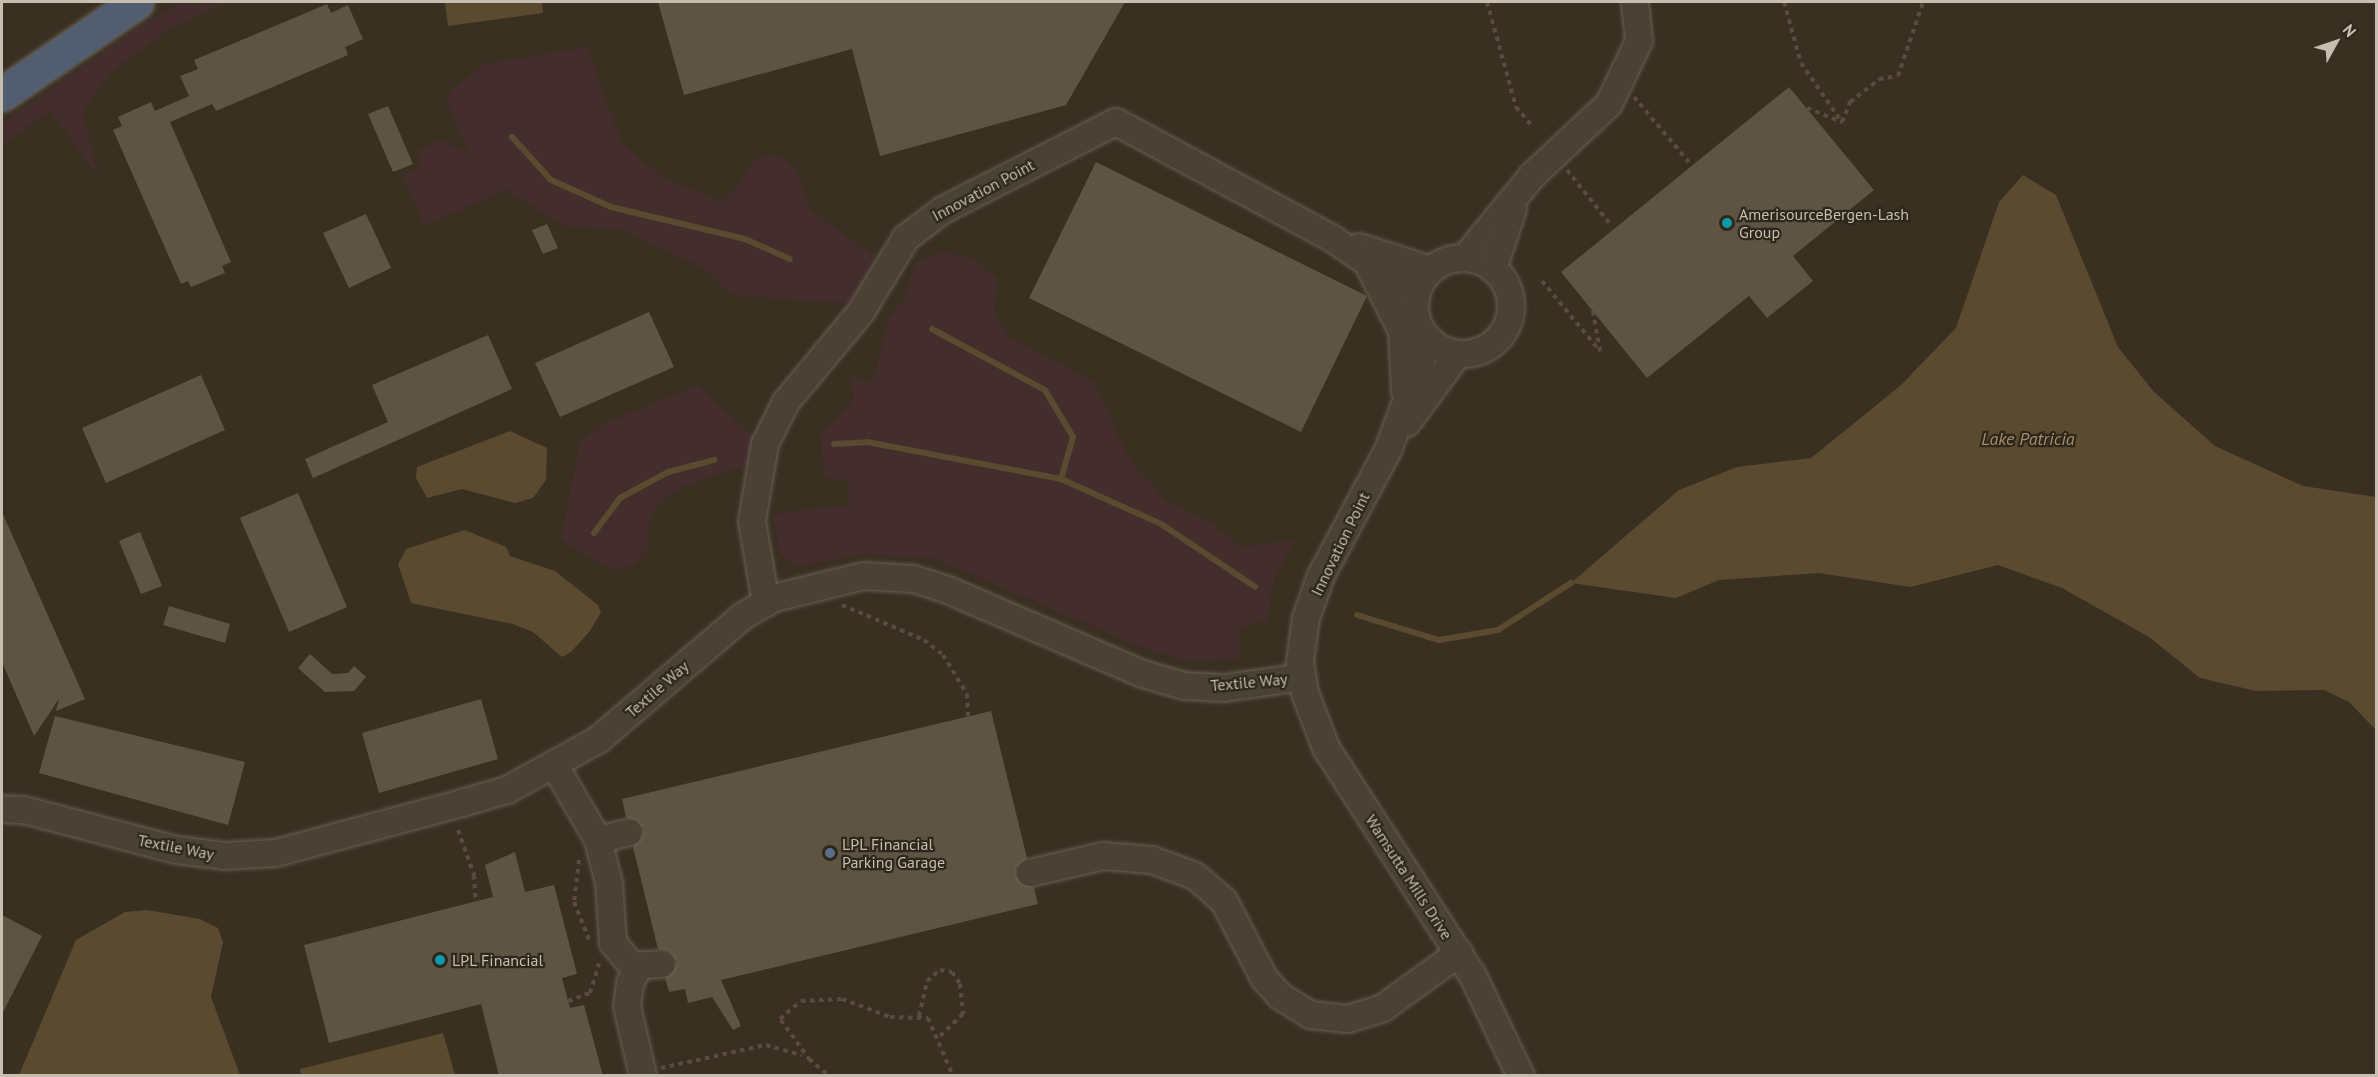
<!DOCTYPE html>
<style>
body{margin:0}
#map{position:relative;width:2378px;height:1077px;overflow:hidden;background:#393022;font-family:"PT Sans",sans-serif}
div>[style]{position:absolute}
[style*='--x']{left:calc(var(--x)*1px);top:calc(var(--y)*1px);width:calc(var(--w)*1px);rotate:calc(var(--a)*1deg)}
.green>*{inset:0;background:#432d2d}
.water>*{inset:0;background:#5a4a30}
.stream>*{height:6px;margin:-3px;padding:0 3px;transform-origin:3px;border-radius:3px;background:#5a4a30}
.building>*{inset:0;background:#5e5443}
.path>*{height:4px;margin-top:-2px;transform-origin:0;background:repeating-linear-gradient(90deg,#5c4945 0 4.5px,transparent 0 9px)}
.roads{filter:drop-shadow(0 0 2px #676053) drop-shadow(0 0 2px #676053)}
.minor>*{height:26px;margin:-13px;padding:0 13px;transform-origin:13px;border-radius:13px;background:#4a4235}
.minor>.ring{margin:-13px;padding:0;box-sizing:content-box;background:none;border:26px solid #4a4235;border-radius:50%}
.highway>*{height:33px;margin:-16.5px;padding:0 16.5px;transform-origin:16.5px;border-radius:16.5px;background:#525d6f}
.dots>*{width:16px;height:16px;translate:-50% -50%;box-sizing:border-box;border:3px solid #2e271b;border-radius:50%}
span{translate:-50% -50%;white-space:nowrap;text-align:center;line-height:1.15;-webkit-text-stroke:4.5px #2e271b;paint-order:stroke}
.street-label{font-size:16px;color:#c6beb0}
.poi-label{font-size:16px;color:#c6beb0}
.left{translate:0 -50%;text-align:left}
.water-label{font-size:18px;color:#a58d69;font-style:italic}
.frame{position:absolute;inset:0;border:3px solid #c6beb0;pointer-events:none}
.north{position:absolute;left:2306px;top:12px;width:60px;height:60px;-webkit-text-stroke:4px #2e271b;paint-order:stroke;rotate:50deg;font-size:16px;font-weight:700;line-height:24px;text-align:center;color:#c6beb0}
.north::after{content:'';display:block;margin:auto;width:21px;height:27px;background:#c6beb0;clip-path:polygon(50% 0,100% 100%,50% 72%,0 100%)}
</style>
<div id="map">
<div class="green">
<div style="clip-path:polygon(185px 2px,226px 2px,174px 26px,137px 53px,110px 73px,82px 112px,99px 177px,50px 111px,2px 145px,2px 123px,140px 26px)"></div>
<div style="clip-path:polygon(587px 47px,622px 144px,667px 180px,724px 202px,756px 160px,768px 155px,785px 159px,796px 170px,811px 210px,877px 259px,855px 304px,732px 295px,705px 269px,624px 230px,560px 225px,506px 189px,425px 226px,402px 176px,420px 165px,418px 150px,440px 139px,470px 155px,446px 100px,451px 91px,484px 64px)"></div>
<div style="clip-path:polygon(945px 252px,973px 259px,997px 278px,994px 313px,1010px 337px,1095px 383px,1128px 458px,1168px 502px,1216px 526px,1241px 547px,1295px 540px,1274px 578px,1267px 620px,1239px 628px,1240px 659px,1182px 660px,1143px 648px,936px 559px,863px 554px,798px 566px,780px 554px,773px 514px,849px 505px,848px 480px,825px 478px,820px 435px,855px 398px,850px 385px,853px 377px,865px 382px,874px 379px,888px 319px,904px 299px,916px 263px)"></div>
<div style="clip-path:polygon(698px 385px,754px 438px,746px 465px,680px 488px,657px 506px,648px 527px,648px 548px,634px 565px,618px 570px,600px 564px,561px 539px,580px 442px,606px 423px)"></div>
</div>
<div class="water">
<div style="clip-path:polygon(445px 2px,542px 2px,543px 13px,448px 26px)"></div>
<div style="clip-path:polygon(2023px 175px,2056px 195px,2118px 347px,2154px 392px,2215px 446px,2303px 486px,2376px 497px,2376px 730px,2349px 702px,2324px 690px,2256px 691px,2200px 678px,2149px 637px,2062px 588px,1998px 565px,1910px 587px,1819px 573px,1719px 580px,1676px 598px,1571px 583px,1679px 490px,1737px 467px,1811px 458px,1900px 386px,1956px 328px,1999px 202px)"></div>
<div style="clip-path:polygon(510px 431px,547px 448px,546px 480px,533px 498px,515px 503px,462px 489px,427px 498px,416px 478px,417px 467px)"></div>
<div style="clip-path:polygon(465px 530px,506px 547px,510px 556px,555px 571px,598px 605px,601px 612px,590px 631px,571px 652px,562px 657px,533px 632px,513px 624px,411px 603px,398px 564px,406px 549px)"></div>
<div style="clip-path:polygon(147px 910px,200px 919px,218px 928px,223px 942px,211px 997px,240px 1075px,19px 1075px,76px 940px,125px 912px)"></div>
<div style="clip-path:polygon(443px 1033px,455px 1075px,301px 1075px,300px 1069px)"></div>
</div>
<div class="stream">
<div style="--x:512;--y:137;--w:58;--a:47.8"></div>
<div style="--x:551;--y:180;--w:66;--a:24.2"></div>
<div style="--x:611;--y:207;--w:138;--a:13.4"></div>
<div style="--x:745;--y:239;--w:49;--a:24"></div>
<div style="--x:932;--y:329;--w:128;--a:28.4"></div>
<div style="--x:1045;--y:390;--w:55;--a:59.2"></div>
<div style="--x:1073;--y:437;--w:44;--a:105.9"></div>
<div style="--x:834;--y:444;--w:33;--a:-3"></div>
<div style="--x:867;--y:442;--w:197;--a:10.8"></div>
<div style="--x:1061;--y:479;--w:110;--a:24.2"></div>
<div style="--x:1161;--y:524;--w:113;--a:33.8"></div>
<div style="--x:594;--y:533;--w:44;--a:-53.4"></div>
<div style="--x:620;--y:498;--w:55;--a:-28.4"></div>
<div style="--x:668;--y:472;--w:48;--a:-14.6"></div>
<div style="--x:1357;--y:615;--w:86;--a:17"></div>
<div style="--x:1439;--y:640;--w:60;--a:-9.6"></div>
<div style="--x:1498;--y:630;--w:87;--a:-32.8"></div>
</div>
<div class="building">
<div style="clip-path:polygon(658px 2px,1125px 2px,1066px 105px,880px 156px,852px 49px,684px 95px)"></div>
<div style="clip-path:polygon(327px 4px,331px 13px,348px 5px,363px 39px,345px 47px,348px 55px,216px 111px,212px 104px,170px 122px,231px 262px,222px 266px,225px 273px,191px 287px,188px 281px,181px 284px,113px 130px,122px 126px,118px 117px,151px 102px,155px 111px,189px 96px,180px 76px,198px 69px,194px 60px)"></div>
<div style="clip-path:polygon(1789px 87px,1874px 190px,1793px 256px,1813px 281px,1767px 318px,1749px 296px,1647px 378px,1561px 272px)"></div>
<div style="clip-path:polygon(388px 106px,413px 164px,393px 172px,368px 114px)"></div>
<div style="clip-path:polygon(1096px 162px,1367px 296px,1301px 432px,1029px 298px)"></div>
<div style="clip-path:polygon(366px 214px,391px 268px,349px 288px,323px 233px)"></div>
<div style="clip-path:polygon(547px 224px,558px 248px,543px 254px,532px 230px)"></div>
<div style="clip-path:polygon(649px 312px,674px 367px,560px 417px,535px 363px)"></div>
<div style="clip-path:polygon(488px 335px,512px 389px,313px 478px,305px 459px,388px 422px,372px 385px)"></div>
<div style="clip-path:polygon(201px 375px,225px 430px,106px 483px,82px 428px)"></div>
<div style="clip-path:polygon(298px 493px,347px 607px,289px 632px,240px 518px)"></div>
<div style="clip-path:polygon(2px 512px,85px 699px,56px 711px,59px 699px,34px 736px,2px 662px)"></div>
<div style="clip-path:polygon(140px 532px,162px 586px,141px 594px,119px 541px)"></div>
<div style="clip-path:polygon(169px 606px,230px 624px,225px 643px,163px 625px)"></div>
<div style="clip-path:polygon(310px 654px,332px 674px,348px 673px,354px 666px,366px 677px,354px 691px,325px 692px,298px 668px)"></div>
<div style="clip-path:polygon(481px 699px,498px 759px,379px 793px,362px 733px)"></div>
<div style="clip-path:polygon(991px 711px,1027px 858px,1016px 868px,1016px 877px,1034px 888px,1038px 904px,721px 980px,741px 1026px,733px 1030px,712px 997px,688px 1003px,685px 989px,669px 992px,665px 978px,677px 962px,669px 951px,658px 949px,633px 847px,644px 829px,626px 817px,622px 799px)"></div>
<div style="clip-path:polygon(55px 716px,245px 762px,228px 825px,39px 773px)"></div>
<div style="clip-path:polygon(515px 852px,525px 892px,554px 885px,577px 974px,562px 978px,570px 1008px,584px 1005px,603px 1076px,499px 1076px,481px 1004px,329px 1043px,304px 945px,493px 897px,485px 865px)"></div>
<div style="clip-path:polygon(2px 915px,42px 936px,2px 1014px)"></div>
</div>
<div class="path">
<div style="--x:1487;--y:2;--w:109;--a:74.6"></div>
<div style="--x:1516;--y:107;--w:23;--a:50"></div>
<div style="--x:1784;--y:2;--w:63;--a:74.4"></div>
<div style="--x:1801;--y:63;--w:70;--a:55.4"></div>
<div style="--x:1634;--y:97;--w:85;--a:49.8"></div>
<div style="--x:1807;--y:108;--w:38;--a:22"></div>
<div style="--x:1842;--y:122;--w:22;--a:-68"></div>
<div style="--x:1850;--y:102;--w:37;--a:-38"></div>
<div style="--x:1879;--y:79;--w:19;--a:-9"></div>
<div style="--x:1898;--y:76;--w:78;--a:-71.3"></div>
<div style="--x:1567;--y:170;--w:70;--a:51.3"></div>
<div style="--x:1542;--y:281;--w:91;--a:50.4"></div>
<div style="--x:1600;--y:351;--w:41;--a:-99.9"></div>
<div style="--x:842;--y:605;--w:89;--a:23.1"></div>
<div style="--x:924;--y:640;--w:24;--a:38"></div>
<div style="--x:943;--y:655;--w:46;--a:58.4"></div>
<div style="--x:967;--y:694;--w:22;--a:87"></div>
<div style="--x:458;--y:830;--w:48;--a:70.4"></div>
<div style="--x:474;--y:875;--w:26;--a:86"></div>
<div style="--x:579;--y:860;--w:42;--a:96.8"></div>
<div style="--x:574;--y:902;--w:43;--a:68.2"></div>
<div style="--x:568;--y:1001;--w:23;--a:-20"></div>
<div style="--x:590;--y:993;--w:31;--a:-73"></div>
<div style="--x:919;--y:1016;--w:36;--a:-77"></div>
<div style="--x:927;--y:981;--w:17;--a:-40"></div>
<div style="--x:940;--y:970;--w:12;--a:9"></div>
<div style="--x:952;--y:972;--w:14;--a:56"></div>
<div style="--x:960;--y:984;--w:30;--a:84"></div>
<div style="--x:963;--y:1014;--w:35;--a:136"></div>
<div style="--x:809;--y:1059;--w:26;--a:40"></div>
<div style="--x:810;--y:1060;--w:51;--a:-126.2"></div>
<div style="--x:780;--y:1019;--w:28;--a:-41"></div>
<div style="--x:801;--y:1001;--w:41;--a:-2.8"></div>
<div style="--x:842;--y:999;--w:51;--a:20.6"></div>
<div style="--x:890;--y:1017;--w:38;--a:2"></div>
<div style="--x:928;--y:1018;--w:63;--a:66.7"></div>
<div style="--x:661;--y:1068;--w:107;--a:-12.4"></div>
<div style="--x:766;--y:1045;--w:37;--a:16"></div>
</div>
<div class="roads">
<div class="minor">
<div style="--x:1359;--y:247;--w:76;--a:17.7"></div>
<div style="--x:1465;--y:258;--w:106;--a:-50.7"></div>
<div style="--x:1532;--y:176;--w:105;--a:-43.1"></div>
<div style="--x:1609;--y:104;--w:70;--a:-64.5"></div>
<div style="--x:1639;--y:41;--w:39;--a:-96"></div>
<div class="ring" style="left:1415px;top:258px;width:70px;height:70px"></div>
<div style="--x:1493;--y:269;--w:63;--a:-71.6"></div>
<div style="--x:1371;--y:270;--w:68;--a:63.1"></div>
<div style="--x:1402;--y:331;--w:60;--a:87.1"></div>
<div style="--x:1429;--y:340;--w:117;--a:110.4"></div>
<div style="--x:1388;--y:450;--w:143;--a:118"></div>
<div style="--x:1321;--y:576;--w:45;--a:109.7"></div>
<div style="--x:1306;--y:618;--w:44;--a:97.8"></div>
<div style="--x:1300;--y:662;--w:31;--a:81"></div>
<div style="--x:1305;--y:693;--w:59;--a:69.1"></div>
<div style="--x:1326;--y:748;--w:271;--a:57.2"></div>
<div style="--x:1473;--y:976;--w:111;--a:64.4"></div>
<div style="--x:1407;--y:423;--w:86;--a:-53.5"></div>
<div style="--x:766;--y:603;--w:83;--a:-99.7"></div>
<div style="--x:752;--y:521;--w:78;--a:-80.4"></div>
<div style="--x:765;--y:444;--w:47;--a:-63.4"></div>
<div style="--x:786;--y:402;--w:117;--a:-50.2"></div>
<div style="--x:861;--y:312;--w:87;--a:-58.7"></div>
<div style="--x:906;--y:238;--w:46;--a:-37.1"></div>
<div style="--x:943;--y:210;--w:194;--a:-27"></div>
<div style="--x:1116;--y:122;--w:247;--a:28.3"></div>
<div style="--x:1333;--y:239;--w:101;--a:34.5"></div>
<div style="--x:555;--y:766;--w:86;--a:59.8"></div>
<div style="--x:598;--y:840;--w:44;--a:75.7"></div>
<div style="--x:609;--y:883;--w:60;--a:86.2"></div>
<div style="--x:613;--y:943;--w:30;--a:50"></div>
<div style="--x:632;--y:966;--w:30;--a:-4"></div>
<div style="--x:2;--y:809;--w:22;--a:3"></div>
<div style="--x:24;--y:810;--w:158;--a:14.7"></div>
<div style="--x:177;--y:850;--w:48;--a:7.1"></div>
<div style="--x:225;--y:856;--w:51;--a:-3.4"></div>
<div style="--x:276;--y:853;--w:193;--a:-15"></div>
<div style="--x:462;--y:803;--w:47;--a:-16.1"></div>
<div style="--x:507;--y:790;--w:104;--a:-28.8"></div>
<div style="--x:598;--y:740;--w:191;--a:-40.5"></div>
<div style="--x:743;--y:616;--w:36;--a:-30"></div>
<div style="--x:774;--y:598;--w:93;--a:-13.7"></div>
<div style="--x:864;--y:576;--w:50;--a:3.4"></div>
<div style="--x:914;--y:579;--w:38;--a:18"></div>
<div style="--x:950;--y:591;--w:207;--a:23.3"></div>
<div style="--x:1140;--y:673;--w:46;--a:16.5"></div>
<div style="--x:1184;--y:686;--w:40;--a:2.9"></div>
<div style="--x:1224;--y:688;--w:79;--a:-8"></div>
<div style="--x:598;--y:840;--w:32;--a:-14"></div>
<div style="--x:1030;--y:873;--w:75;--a:-13.1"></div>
<div style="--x:1103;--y:856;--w:49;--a:4.7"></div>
<div style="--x:1152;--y:860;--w:46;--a:20.4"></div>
<div style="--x:1195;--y:876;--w:38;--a:41"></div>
<div style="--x:1224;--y:901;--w:87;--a:62.5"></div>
<div style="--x:1264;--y:978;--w:24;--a:48"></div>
<div style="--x:1280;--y:996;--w:36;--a:32"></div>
<div style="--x:1310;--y:1015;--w:38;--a:6"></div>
<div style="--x:1348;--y:1019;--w:37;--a:-17"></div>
<div style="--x:1383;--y:1008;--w:94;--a:-35.9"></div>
<div style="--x:639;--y:967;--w:18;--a:119"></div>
<div style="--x:630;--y:983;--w:23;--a:97"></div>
<div style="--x:627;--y:1006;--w:72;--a:77.1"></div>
</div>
<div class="highway">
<div style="--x:2;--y:94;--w:163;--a:-34.3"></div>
</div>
</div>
<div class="dots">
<div style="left:1727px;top:223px;background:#0f9aa8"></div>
<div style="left:830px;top:853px;background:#5c6f8a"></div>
<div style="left:440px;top:960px;background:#0f9aa8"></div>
</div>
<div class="street-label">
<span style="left:983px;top:190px;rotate:-28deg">Innovation Point</span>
<span style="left:1340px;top:544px;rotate:-64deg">Innovation Point</span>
<span style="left:1249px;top:682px;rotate:-5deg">Textile Way</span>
<span style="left:657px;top:689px;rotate:-41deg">Textile Way</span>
<span style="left:176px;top:847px;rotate:11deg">Textile Way</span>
<span style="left:1409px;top:877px;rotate:57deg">Wamsutta Mills Drive</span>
</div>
<div class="poi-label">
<span class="left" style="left:1739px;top:223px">AmerisourceBergen-Lash<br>Group</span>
<span class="left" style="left:842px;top:853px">LPL Financial<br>Parking Garage</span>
<span class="left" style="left:452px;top:960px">LPL Financial</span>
</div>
<div class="water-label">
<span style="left:2028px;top:439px">Lake Patricia</span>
</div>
<div class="frame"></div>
<div class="north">N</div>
</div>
